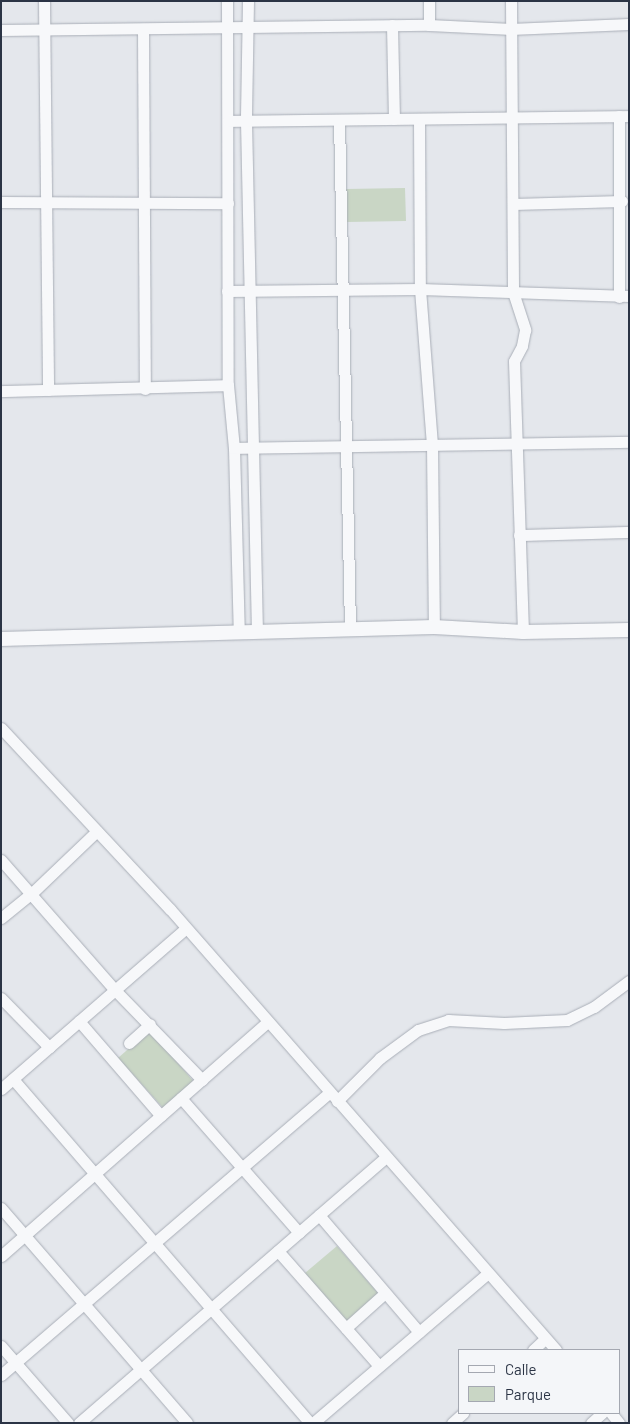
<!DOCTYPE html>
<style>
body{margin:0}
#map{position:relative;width:630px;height:1424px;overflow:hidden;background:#e4e7ec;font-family:Barlow,sans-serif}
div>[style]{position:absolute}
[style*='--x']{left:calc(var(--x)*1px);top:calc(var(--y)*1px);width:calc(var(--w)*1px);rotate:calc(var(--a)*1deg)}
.green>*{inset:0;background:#c9d6c5}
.roads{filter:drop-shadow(0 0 1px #a9aeb7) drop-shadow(0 0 1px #a9aeb7)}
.minor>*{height:11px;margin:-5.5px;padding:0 5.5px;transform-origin:5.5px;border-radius:5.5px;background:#f7f8fa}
.tertiary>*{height:14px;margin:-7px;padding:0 7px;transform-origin:7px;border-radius:7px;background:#f7f8fa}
span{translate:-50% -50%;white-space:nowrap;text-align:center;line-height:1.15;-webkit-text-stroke:5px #f4f6f9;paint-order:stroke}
.frame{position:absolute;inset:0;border:2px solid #2b3445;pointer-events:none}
.legend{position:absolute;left:458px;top:1349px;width:162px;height:65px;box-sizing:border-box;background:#f4f6f9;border:1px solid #a4a8b1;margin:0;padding:6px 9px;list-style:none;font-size:15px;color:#2b3445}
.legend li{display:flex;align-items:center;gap:10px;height:25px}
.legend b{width:25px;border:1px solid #a4a8b1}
</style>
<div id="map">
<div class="green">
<div style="clip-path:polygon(405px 188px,406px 221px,347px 222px,346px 189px)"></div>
<div style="clip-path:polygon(150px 1030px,194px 1082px,164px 1109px,118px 1058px)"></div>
<div style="clip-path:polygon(337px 1246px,379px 1294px,346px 1323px,305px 1273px)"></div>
</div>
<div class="roads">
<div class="minor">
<div style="--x:44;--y:1;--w:389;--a:89.4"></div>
<div style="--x:227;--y:1;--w:384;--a:89.9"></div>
<div style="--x:228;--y:385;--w:63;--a:84.6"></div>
<div style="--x:234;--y:448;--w:185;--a:88.5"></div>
<div style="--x:248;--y:1;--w:120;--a:91"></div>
<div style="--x:246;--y:121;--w:511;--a:88.77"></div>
<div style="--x:429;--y:1;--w:24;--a:90"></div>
<div style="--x:511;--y:1;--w:291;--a:89.6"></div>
<div style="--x:513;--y:292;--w:40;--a:72"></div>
<div style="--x:525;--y:330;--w:16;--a:101"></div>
<div style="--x:522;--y:346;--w:17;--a:118"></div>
<div style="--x:514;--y:361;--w:271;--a:88.1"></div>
<div style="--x:392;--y:25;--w:94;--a:88.8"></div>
<div style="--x:143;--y:29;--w:360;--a:89.7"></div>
<div style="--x:1;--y:30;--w:428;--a:-0.7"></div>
<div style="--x:429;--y:25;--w:81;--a:2.8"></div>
<div style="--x:510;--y:29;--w:119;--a:-2.4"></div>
<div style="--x:619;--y:116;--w:181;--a:90"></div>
<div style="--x:339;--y:120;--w:509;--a:88.76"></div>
<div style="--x:419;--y:120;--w:169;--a:89.7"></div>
<div style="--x:420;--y:289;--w:155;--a:85.6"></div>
<div style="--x:432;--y:444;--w:183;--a:89.4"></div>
<div style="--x:228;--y:121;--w:401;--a:-0.7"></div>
<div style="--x:1;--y:202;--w:227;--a:0.3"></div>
<div style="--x:513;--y:204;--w:109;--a:-1.6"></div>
<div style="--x:227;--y:291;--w:193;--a:-0.6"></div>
<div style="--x:420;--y:289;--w:209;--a:1.9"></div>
<div style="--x:1;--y:391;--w:227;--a:-1.5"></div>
<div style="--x:234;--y:448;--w:395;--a:-0.9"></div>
<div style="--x:519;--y:535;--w:110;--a:-1.6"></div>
<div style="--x:1;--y:728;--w:248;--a:47"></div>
<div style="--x:170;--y:909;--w:586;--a:48.8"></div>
<div style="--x:1;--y:860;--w:170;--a:48.8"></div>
<div style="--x:113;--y:988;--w:128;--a:45.9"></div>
<div style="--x:1;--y:918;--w:38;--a:-39"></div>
<div style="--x:31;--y:894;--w:91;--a:-43.7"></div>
<div style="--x:1;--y:998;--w:69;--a:45.6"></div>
<div style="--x:79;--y:1021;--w:125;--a:49.2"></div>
<div style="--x:129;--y:1043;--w:28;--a:-42"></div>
<div style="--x:13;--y:1079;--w:454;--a:49.2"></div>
<div style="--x:1;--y:1089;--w:244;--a:-41"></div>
<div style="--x:181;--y:1098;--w:179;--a:48.8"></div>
<div style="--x:337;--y:1101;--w:61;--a:-45"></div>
<div style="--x:380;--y:1058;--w:47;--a:-36.4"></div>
<div style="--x:418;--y:1030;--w:32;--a:-18"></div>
<div style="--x:448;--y:1020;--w:56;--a:3.1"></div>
<div style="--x:504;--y:1023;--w:63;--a:-2.7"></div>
<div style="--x:567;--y:1020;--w:30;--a:-26"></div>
<div style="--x:594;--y:1007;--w:44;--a:-36.6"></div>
<div style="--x:1;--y:1208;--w:284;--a:49.1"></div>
<div style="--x:319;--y:1215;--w:154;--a:49.5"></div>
<div style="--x:278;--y:1251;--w:153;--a:48.7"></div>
<div style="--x:1;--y:1256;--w:354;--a:-41.3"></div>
<div style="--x:346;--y:1328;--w:52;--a:-41.9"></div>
<div style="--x:1;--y:1346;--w:102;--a:49"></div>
<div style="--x:533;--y:1350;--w:16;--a:-43"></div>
<div style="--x:1;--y:1375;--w:433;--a:-40.7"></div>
<div style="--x:611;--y:1413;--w:13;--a:51"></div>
<div style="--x:79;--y:1423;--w:406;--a:-40.9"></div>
<div style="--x:313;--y:1423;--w:230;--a:-40.6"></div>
<div style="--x:452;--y:1423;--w:15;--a:-42"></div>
<div style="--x:591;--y:1423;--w:15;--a:-42"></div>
</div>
<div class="tertiary">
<div style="--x:1;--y:639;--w:433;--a:-1.6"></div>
<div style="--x:434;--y:627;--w:89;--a:3.2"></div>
<div style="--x:523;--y:632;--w:106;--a:-1.1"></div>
</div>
</div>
<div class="frame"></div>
<ul class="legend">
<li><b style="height:6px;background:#f7f8fa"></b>Calle</li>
<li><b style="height:14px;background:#c9d6c5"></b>Parque</li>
</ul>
</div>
